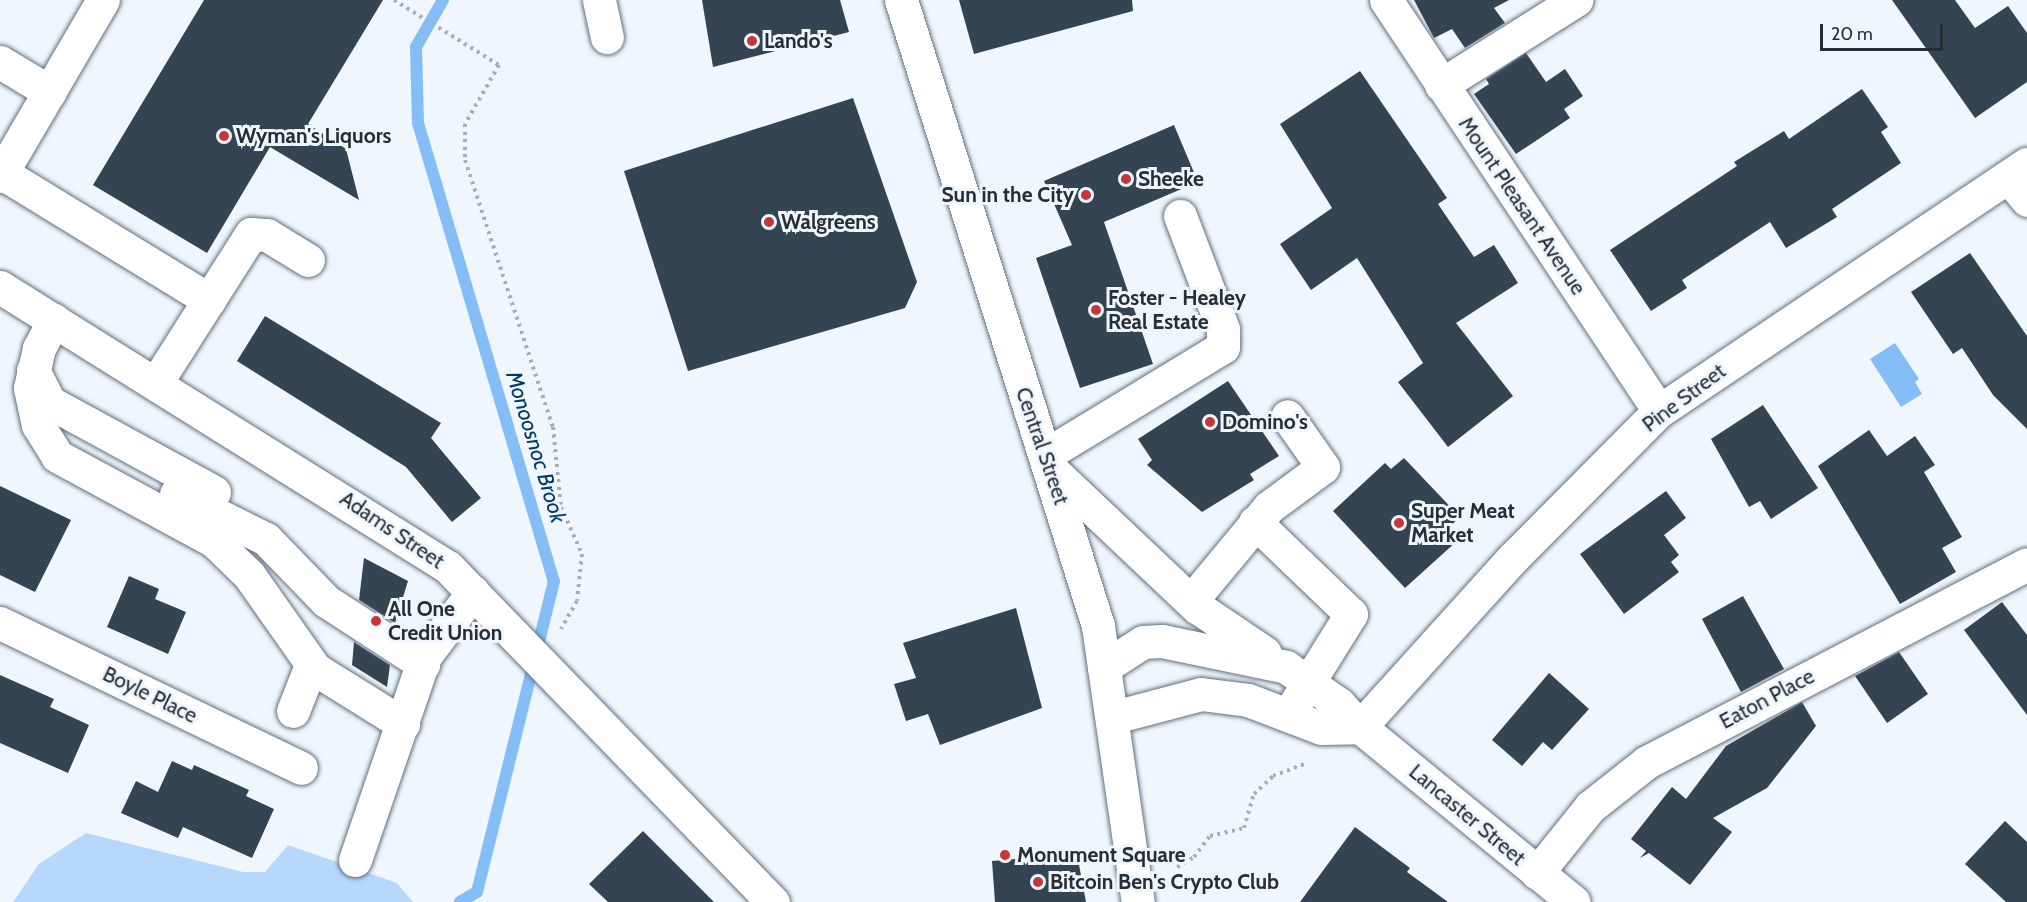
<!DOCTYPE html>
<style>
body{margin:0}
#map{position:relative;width:2027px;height:902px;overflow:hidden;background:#eff6fe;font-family:Cabin,sans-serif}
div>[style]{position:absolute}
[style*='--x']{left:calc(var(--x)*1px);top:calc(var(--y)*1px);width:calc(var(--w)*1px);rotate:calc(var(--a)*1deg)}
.green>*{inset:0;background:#b6d8fc}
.water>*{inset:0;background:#85bef7}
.stream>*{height:12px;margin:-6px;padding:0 6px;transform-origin:6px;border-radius:6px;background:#85bef7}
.building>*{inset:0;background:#354453}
.path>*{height:4px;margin-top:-2px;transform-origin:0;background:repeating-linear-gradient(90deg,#a7aeb6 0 3px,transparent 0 7.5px)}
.roads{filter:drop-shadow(0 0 2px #5f6f7f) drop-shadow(0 0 2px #5f6f7f)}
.minor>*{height:33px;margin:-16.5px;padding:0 16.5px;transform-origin:16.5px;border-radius:16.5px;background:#fff}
.major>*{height:33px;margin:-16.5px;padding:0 16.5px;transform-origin:16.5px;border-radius:16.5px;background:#fff}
.dots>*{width:16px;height:16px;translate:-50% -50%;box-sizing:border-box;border:3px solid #eff6fe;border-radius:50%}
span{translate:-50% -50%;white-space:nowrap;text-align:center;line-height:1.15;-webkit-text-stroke:6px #eff6fe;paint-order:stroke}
.poi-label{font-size:21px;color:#282e36;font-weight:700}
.left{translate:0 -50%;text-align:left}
.right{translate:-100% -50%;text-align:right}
.street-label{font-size:21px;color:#282e36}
.water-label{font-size:22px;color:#013966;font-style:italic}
.scale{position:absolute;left:1820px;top:24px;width:123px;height:27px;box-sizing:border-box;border:3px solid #282e36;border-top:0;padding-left:8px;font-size:18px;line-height:21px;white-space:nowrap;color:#282e36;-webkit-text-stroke:4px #eff6fe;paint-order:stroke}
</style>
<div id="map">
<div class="green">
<div style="clip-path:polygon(86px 833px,243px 872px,265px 872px,288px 845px,397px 883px,413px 902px,13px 902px,39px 864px)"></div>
</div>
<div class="water">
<div style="clip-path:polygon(1895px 343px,1919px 379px,1915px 382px,1922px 394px,1901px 407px,1870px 359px)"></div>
</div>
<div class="stream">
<div style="--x:443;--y:0;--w:54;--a:119.9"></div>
<div style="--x:416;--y:47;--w:76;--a:88.5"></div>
<div style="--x:418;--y:123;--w:478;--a:73.5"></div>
<div style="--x:554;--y:581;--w:320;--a:103.9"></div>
<div style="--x:477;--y:892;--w:20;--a:150"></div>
</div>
<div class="building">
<div style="clip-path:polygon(204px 0,383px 0,308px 124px,346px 149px,359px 200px,270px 147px,207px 253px,93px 185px)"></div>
<div style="clip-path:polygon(702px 0,840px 0,849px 32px,713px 67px)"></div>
<div style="clip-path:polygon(959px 0,1132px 0,1133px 11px,974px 54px)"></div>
<div style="clip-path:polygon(1414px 0,1509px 0,1494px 8px,1505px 23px,1465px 48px,1452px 29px,1434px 38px)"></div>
<div style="clip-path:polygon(1892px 0,1955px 0,1975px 28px,2008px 6px,2027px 33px,2027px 82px,1975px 118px)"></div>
<div style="clip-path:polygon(1526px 53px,1546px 82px,1565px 69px,1583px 96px,1564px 109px,1570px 118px,1516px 154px,1474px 94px,1489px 84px,1486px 79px)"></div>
<div style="clip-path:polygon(1360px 71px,1447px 198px,1438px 204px,1474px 257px,1494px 245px,1518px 283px,1456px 323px,1513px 396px,1448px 447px,1398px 382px,1423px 363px,1357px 258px,1311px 290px,1280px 244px,1332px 208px,1280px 124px)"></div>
<div style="clip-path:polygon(1862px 89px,1888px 127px,1881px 132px,1901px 163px,1832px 209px,1837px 217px,1786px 248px,1770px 222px,1682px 280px,1687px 288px,1651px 311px,1610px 250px,1737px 166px,1734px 162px,1784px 131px,1789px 139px)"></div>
<div style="clip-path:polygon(853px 98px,917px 282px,905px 308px,688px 371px,624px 171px)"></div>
<div style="clip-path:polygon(1174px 125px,1198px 182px,1104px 222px,1153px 364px,1080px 388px,1036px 258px,1072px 245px,1044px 181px)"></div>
<div style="clip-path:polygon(1970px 253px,2027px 336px,2027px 429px,1993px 395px,1962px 348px,1953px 354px,1911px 292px)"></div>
<div style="clip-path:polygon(265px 316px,441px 423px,431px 438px,481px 498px,452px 522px,406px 467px,237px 361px)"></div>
<div style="clip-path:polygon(1228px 381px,1279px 456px,1250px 474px,1254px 480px,1202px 512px,1147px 465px,1152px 460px,1138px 439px)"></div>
<div style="clip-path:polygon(1763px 405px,1818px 488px,1771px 519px,1760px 501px,1749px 507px,1711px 439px)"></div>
<div style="clip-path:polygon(1869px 430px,1887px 456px,1915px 436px,1935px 465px,1924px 472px,1962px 537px,1942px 548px,1956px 572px,1900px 604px,1818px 466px)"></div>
<div style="clip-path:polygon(1404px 458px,1460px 517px,1446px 530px,1457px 541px,1405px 588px,1333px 511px,1385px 463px,1391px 469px)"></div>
<div style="clip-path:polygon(0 486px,71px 520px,35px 592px,0 575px)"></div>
<div style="clip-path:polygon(1666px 491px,1686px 518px,1664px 535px,1679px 555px,1671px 562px,1679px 572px,1624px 614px,1580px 554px)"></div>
<div style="clip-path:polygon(364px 558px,408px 581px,395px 623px,359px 600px)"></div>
<div style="clip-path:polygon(129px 576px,159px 589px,155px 599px,186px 612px,168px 654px,107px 627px)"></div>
<div style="clip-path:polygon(1743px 596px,1784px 669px,1741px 692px,1702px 619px)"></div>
<div style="clip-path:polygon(2002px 602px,2027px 635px,2027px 715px,1964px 630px)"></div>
<div style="clip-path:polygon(1016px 608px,1042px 708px,940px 745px,928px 714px,906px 721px,894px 684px,916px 678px,903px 643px)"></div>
<div style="clip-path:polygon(354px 642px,390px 665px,387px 687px,352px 665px)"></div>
<div style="clip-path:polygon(1899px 652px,1928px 694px,1887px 723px,1855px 676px)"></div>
<div style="clip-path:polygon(1549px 673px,1589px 709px,1552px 750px,1543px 742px,1522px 766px,1492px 740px)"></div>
<div style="clip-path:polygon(0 675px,54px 699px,50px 707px,89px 725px,68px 773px,0 743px)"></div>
<div style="clip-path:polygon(1802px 702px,1816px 726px,1767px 788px,1713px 818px,1732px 832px,1690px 885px,1649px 853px,1640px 858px,1646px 851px,1631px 839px,1672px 787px,1686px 799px,1726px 746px)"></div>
<div style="clip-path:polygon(172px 761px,192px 770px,194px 765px,249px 790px,246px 796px,274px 809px,252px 858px,183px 827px,178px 838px,121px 813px,136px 781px,158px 792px)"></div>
<div style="clip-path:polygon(2005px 821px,2027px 842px,2027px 902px,2006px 902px,1965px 864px)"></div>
<div style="clip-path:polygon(1355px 827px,1410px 868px,1407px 872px,1448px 902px,1300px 902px)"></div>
<div style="clip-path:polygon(643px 831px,714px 902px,608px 902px,589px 884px)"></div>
<div style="clip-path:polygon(1077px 854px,1086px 902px,995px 902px,992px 861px)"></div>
</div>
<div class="path">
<div style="--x:394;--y:0;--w:123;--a:31.8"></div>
<div style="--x:499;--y:65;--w:68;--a:120"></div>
<div style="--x:465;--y:124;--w:36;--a:90"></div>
<div style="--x:465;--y:160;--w:281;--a:71.8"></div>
<div style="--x:553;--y:427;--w:80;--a:84.3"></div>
<div style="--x:561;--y:507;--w:51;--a:65.9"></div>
<div style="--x:582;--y:554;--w:47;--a:96.1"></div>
<div style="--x:577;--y:601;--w:32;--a:120"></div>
<div style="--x:1177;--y:867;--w:20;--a:-30"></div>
<div style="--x:1194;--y:857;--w:26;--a:-53"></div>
<div style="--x:1210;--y:836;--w:35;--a:-13"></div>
<div style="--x:1244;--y:828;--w:35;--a:-74"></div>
<div style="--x:1254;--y:794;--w:26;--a:-43"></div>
<div style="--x:1273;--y:776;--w:34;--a:-21"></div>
</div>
<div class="roads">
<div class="minor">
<div style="--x:599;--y:0;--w:38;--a:78"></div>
<div style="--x:1386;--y:0;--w:493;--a:56.4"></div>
<div style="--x:0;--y:62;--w:58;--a:31"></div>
<div style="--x:1441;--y:85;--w:160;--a:-32.2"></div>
<div style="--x:2;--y:173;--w:243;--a:31.5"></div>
<div style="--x:0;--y:176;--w:204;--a:-59.7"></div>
<div style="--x:2008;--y:177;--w:30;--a:50"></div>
<div style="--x:0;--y:287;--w:528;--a:32.01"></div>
<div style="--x:448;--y:567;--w:467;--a:45.9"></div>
<div style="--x:54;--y:320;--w:32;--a:118"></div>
<div style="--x:39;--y:348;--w:41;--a:102.7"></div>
<div style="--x:30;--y:388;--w:38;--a:78"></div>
<div style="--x:38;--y:425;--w:36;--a:58"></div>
<div style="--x:57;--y:456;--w:179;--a:28.4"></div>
<div style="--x:214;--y:541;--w:49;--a:44.2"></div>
<div style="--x:249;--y:575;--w:115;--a:54.9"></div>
<div style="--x:315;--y:669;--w:104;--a:32"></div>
<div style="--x:33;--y:370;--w:36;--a:63"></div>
<div style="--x:49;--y:402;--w:188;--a:28.6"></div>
<div style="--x:156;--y:383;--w:177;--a:-57.5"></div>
<div style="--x:251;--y:234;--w:16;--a:4"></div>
<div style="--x:267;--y:235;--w:48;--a:31.4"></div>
<div style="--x:1047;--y:454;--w:206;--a:-31.3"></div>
<div style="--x:1223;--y:347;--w:18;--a:-90"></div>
<div style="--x:1223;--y:329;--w:121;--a:-110.8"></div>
<div style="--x:176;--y:494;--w:101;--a:26.6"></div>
<div style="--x:266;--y:539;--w:86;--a:45.9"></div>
<div style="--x:326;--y:601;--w:116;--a:33"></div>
<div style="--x:1255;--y:522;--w:133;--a:43.8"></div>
<div style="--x:1351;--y:614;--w:119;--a:122"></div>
<div style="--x:1191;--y:601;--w:122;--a:-50.3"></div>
<div style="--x:1269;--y:507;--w:67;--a:-36.5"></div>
<div style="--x:1323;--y:467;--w:62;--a:-125.2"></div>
<div style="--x:0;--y:623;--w:334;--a:25.7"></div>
<div style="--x:293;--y:711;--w:49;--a:-68.6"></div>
<div style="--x:1360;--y:727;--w:227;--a:-47.9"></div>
<div style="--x:1512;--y:559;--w:209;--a:-45.2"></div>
<div style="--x:1659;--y:411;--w:443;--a:-33.9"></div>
<div style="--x:355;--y:860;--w:216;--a:-71.1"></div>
<div style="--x:425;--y:656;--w:80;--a:-53.1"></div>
<div style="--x:1537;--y:873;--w:85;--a:-51.2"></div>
<div style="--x:1590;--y:807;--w:73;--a:-38.3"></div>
<div style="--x:1647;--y:762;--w:428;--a:-27.5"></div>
</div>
<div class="major">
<div style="--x:901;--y:0;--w:656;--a:72.53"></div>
<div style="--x:1098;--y:626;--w:279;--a:81.8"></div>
<div style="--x:1054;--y:472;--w:197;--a:43.4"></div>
<div style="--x:1197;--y:607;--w:82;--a:34.1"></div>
<div style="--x:1104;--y:667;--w:46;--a:-32.7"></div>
<div style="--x:1143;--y:642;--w:19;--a:-3"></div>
<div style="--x:1162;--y:641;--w:127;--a:11.8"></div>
<div style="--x:1286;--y:667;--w:65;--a:34.9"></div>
<div style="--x:1339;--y:704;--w:31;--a:48"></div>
<div style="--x:1360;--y:727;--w:276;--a:39.3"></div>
<div style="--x:1114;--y:717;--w:90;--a:-14.8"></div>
<div style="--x:1201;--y:694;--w:47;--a:7.3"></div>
<div style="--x:1248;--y:700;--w:78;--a:21"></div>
<div style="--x:1321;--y:728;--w:39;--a:-1"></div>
</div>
</div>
<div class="dots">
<div style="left:752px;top:41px;background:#c53637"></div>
<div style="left:224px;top:136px;background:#c53637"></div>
<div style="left:1126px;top:179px;background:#c53637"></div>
<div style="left:1086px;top:195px;background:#c53637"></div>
<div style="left:769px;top:222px;background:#c53637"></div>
<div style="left:1096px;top:310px;background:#c53637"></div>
<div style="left:1210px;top:422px;background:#c53637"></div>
<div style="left:1399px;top:523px;background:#c53637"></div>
<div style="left:376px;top:621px;background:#c53637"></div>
<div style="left:1005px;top:855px;background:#c53637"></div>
<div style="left:1038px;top:882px;background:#c53637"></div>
</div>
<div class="poi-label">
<span class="left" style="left:764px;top:41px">Lando's</span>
<span class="left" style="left:236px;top:136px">Wyman's Liquors</span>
<span class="left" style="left:1138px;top:179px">Sheeke</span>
<span class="right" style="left:1074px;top:195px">Sun in the City</span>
<span class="left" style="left:781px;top:222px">Walgreens</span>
<span class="left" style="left:1108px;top:310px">Foster - Healey<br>Real Estate</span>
<span class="left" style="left:1222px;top:422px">Domino's</span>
<span class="left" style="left:1411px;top:523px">Super Meat<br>Market</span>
<span class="left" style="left:388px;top:621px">All One<br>Credit Union</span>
<span class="left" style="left:1017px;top:855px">Monument Square</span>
<span class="left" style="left:1050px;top:882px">Bitcoin Ben's Crypto Club</span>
</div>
<div class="street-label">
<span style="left:1522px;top:206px;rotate:56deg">Mount Pleasant Avenue</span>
<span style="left:1684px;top:398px;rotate:-37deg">Pine Street</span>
<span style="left:1042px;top:446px;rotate:71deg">Central Street</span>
<span style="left:392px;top:530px;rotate:34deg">Adams Street</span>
<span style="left:150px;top:695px;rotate:26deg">Boyle Place</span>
<span style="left:1767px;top:699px;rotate:-28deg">Eaton Place</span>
<span style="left:1467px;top:815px;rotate:40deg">Lancaster Street</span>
</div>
<div class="water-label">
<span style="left:536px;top:447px;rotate:73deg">Monoosnoc Brook</span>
</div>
<div class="scale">20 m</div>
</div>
